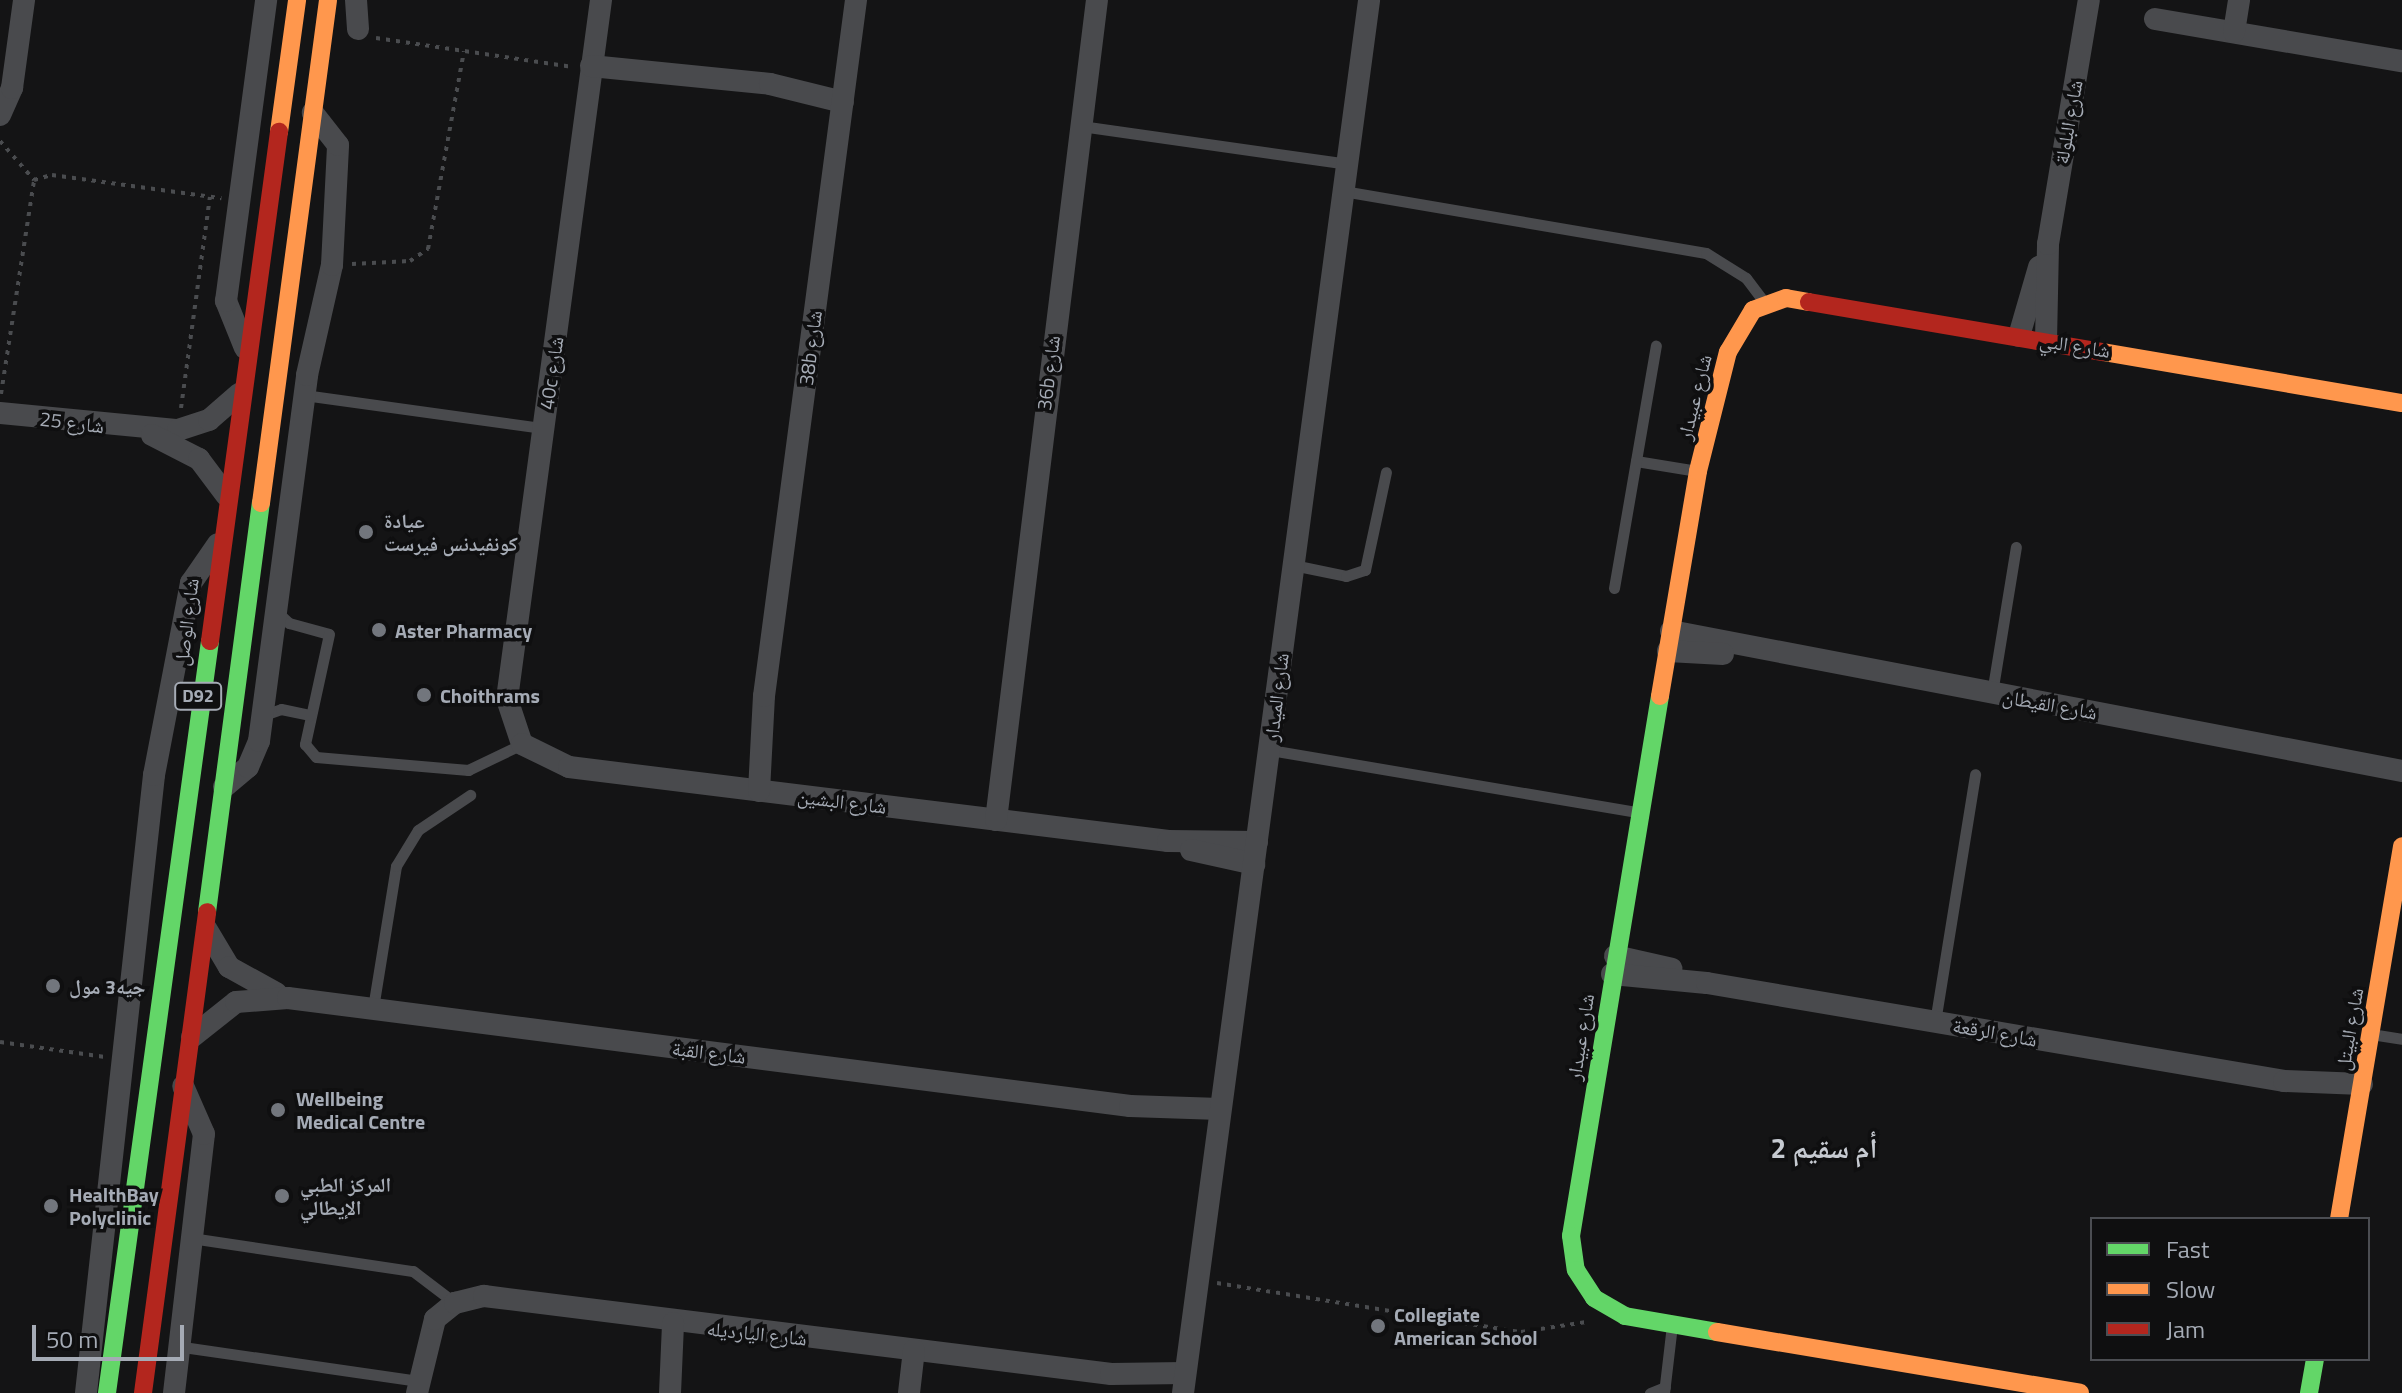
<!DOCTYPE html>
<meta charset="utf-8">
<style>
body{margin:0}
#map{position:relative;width:2402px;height:1393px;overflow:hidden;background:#141415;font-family:"Titillium Web","Noto Naskh Arabic",sans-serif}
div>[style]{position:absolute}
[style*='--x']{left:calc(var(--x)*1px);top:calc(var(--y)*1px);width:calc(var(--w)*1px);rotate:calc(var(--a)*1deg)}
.path>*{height:4px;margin-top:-2px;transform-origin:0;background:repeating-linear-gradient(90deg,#4a4c4f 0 4px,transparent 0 10px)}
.lane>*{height:11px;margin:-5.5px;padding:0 5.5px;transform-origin:5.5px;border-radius:5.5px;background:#494a4d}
.street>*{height:22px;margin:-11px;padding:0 11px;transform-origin:11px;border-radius:11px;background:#494a4d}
.fast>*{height:18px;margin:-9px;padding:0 9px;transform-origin:9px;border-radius:9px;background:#63d668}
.slow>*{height:18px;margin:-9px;padding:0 9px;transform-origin:9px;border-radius:9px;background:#ff974d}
.jam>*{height:18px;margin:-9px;padding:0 9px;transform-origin:9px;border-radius:9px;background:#b3261e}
.dots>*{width:22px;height:22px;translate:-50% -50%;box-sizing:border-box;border:4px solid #0f0f10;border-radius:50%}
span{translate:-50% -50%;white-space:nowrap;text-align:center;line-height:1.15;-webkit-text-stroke:7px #0f0f10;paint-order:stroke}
.shield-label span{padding:2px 6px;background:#0f0f10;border:2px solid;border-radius:6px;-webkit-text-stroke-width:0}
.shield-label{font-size:18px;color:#a5abb5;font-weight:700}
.street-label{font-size:20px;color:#a5abb5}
.poi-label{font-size:20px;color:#a5abb5;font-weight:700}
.left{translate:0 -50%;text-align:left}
.district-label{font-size:28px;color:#c6cad1;font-weight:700}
.legend{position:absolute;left:2090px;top:1217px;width:280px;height:144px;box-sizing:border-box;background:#0f0f10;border:2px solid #4b4d52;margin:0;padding:10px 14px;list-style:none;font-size:24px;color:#a5abb5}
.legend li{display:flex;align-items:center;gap:16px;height:40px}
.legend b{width:40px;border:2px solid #4b4d52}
.scale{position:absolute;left:32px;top:1325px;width:152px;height:36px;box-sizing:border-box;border:4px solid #a5abb5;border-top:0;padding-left:10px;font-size:24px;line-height:28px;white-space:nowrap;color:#a5abb5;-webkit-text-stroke:6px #0f0f10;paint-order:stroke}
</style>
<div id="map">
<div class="path">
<div style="--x:376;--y:38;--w:199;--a:8.4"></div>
<div style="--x:0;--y:141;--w:52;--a:48.9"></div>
<div style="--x:352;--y:264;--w:58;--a:-3"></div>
<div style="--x:410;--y:261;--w:22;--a:-34"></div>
<div style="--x:428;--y:249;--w:201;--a:-79.7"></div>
<div style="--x:1;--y:394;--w:217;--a:-81.2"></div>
<div style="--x:34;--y:180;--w:19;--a:-16"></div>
<div style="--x:52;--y:175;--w:171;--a:7.8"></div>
<div style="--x:181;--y:408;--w:213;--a:-82.2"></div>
<div style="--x:0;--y:1042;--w:106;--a:8.1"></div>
<div style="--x:1217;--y:1283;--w:308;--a:9.2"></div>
<div style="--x:1521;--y:1332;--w:66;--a:-8.7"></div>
</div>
<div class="lane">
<div style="--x:1081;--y:126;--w:270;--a:8.1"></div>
<div style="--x:1343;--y:191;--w:368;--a:9.7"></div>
<div style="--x:1706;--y:253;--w:47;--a:32"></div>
<div style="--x:1746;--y:278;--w:31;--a:53"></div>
<div style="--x:304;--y:395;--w:241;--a:7.9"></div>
<div style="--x:1636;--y:461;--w:62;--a:9.3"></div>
<div style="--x:1293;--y:565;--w:54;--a:11.7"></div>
<div style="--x:1346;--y:576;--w:20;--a:-18"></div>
<div style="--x:1365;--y:570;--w:100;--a:-77.9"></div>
<div style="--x:1614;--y:588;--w:246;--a:-80.2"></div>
<div style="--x:276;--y:611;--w:18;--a:43"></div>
<div style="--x:289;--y:623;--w:41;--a:15.4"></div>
<div style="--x:329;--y:634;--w:113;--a:102.3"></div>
<div style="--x:305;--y:744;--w:17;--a:50"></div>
<div style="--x:316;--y:757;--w:153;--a:4.9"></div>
<div style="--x:468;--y:770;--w:60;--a:-25.7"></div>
<div style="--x:1992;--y:693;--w:148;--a:-80.7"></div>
<div style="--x:261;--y:716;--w:21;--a:-19"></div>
<div style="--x:281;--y:709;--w:30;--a:12"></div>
<div style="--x:1270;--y:750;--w:371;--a:9.6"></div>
<div style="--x:373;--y:1008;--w:144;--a:-80.8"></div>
<div style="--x:396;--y:866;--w:42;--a:-58.6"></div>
<div style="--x:418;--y:830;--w:63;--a:-33.9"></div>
<div style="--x:1935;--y:1022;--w:251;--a:-80.8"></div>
<div style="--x:2371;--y:1034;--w:31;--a:9"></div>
<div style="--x:191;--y:1238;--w:224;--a:8.5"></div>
<div style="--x:413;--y:1271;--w:53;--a:37.3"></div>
<div style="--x:176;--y:1346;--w:245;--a:8.2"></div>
<div style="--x:1650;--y:1393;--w:16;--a:-22"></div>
<div style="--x:1664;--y:1393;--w:68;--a:-83.3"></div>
</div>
<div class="street">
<div style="--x:356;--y:0;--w:29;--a:86"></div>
<div style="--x:601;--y:0;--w:705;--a:97.66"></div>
<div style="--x:507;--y:699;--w:47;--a:71.6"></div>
<div style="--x:522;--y:744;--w:52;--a:26.1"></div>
<div style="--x:569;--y:767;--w:604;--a:7.04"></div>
<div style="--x:1168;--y:841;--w:89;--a:0.6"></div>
<div style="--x:2155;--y:19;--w:251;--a:9.7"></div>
<div style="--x:2234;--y:32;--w:32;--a:-81"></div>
<div style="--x:591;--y:66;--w:180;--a:5.7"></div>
<div style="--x:770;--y:84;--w:75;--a:13.9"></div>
<div style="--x:0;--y:115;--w:30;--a:-66"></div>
<div style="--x:12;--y:88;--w:89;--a:-82.2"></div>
<div style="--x:2019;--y:336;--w:72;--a:-73.8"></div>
<div style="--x:2046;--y:341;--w:97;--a:-88.8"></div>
<div style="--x:2048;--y:244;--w:247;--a:-80.5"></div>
<div style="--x:245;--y:348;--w:51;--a:-112"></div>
<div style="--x:226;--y:301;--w:304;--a:-82.4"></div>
<div style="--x:0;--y:413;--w:179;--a:5.5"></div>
<div style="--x:178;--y:430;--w:33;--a:-18"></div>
<div style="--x:209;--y:420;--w:40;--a:-41"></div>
<div style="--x:152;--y:435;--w:53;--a:27.1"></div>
<div style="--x:199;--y:459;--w:45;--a:53.1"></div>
<div style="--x:1671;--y:631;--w:744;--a:10.84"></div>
<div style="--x:1668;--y:651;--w:55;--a:3.1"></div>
<div style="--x:224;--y:787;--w:31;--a:-40"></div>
<div style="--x:248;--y:767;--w:28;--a:-67"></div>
<div style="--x:259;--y:741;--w:369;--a:-82.5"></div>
<div style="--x:307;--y:375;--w:113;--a:-77.2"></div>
<div style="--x:332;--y:265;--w:120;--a:-87.1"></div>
<div style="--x:338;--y:145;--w:41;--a:-128"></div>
<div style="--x:759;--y:791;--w:95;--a:-87"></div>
<div style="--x:764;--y:696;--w:702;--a:-82.47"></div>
<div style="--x:996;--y:820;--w:826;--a:-82.98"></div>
<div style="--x:1191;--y:850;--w:65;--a:12.5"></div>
<div style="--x:207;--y:930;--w:43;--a:59.3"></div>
<div style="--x:229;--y:967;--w:54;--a:29"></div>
<div style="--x:1615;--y:956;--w:58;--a:12.8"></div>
<div style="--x:1612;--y:974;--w:95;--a:5.4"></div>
<div style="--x:1707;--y:983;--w:585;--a:9.64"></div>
<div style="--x:2284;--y:1081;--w:78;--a:2.2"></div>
<div style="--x:192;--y:1037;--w:56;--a:-38.5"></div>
<div style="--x:236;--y:1002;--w:52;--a:-4.4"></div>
<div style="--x:288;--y:998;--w:849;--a:7.31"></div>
<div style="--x:1130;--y:1106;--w:90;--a:1.9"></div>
<div style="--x:86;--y:1393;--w:622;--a:-83.72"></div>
<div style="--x:154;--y:775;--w:196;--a:-79.1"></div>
<div style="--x:191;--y:583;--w:47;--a:-55.3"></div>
<div style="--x:174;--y:1393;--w:261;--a:-83.4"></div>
<div style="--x:204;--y:1134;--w:52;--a:-113.6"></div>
<div style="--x:417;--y:1393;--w:76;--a:-76.3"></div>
<div style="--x:435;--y:1319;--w:26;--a:-39"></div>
<div style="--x:455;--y:1303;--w:30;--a:-14"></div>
<div style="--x:484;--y:1296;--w:632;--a:7.09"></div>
<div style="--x:1111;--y:1374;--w:74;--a:-0.8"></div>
<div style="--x:670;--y:1393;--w:70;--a:-87.5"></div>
<div style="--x:909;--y:1393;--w:43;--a:-83.4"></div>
<div style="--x:1183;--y:1393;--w:1405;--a:-82.39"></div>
</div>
<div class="fast">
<div style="--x:1660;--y:696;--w:547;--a:99.36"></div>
<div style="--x:1571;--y:1236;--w:34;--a:82"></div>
<div style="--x:1576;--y:1270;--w:33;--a:57"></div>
<div style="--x:1594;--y:1298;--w:36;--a:30"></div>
<div style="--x:1625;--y:1316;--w:93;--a:9.9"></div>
<div style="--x:207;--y:912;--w:413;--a:-82.5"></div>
<div style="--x:107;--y:1393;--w:759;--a:-82.2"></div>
<div style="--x:2309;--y:1393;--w:35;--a:-80"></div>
</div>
<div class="slow">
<div style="--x:279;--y:132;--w:133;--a:-82.2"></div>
<div style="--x:2103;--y:352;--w:303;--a:9.7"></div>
<div style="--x:261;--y:503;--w:507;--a:-82.41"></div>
<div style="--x:1660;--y:696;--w:228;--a:-80.4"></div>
<div style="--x:1698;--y:471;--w:123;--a:-75.9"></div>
<div style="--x:1728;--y:352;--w:49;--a:-59.2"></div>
<div style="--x:1753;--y:310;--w:35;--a:-20"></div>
<div style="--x:1786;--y:298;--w:23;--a:10"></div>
<div style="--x:2339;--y:1219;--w:378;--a:-80.4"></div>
<div style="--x:1717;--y:1332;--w:368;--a:9.5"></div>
</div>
<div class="jam">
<div style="--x:1809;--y:302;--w:298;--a:9.7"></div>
<div style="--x:210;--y:641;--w:514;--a:-82.28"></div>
<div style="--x:143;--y:1393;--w:485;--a:-82.4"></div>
</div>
<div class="dots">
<div style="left:366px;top:532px;background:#72767d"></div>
<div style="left:379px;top:630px;background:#72767d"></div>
<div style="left:424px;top:695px;background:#72767d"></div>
<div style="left:53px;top:986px;background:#72767d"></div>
<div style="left:278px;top:1110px;background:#72767d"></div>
<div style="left:282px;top:1196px;background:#72767d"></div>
<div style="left:51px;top:1206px;background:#72767d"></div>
<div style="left:1378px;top:1326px;background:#72767d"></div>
</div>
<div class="shield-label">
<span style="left:198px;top:696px">D92</span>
</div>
<div class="street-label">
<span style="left:2068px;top:122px;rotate:-80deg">شارع البلولة</span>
<span style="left:2075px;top:345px;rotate:9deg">شارع البي</span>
<span style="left:810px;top:348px;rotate:-83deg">38b شارع</span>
<span style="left:551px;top:373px;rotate:-82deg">40c شارع</span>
<span style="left:1048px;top:373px;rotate:-83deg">36b شارع</span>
<span style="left:1694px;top:397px;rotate:-76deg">شارع عبيدار</span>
<span style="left:72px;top:422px;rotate:7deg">شارع 25</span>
<span style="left:186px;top:622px;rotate:-83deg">شارع الوصل</span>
<span style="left:1276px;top:697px;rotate:-83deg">شارع الميدار</span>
<span style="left:2050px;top:704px;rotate:10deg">شارع القيطان</span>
<span style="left:842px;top:801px;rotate:7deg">شارع البشين</span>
<span style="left:2349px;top:1029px;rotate:-80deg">شارع البيتل</span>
<span style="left:1995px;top:1032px;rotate:10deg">شارع الرقعة</span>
<span style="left:1580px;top:1037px;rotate:-81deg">شارع عبيدار</span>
<span style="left:709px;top:1052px;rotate:7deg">شارع القبة</span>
<span style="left:757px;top:1333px;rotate:6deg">شارع اليارديله</span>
</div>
<div class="poi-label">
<span class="left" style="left:384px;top:532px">عيادة<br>كونفيدنس فيرست</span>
<span class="left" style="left:395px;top:630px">Aster Pharmacy</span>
<span class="left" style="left:440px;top:695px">Choithrams</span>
<span class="left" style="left:69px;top:986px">جيه3 مول</span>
<span class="left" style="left:296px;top:1110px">Wellbeing<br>Medical Centre</span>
<span class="left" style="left:300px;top:1196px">المركز الطبي<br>الإيطالي</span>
<span class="left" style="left:69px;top:1206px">HealthBay<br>Polyclinic</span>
<span class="left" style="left:1394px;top:1326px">Collegiate<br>American School</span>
</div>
<div class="district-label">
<span style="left:1824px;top:1148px">أم سقيم 2</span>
</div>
<ul class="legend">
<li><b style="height:10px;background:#63d668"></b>Fast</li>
<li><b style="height:10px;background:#ff974d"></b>Slow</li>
<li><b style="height:10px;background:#b3261e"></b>Jam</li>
</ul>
<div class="scale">50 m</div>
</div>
